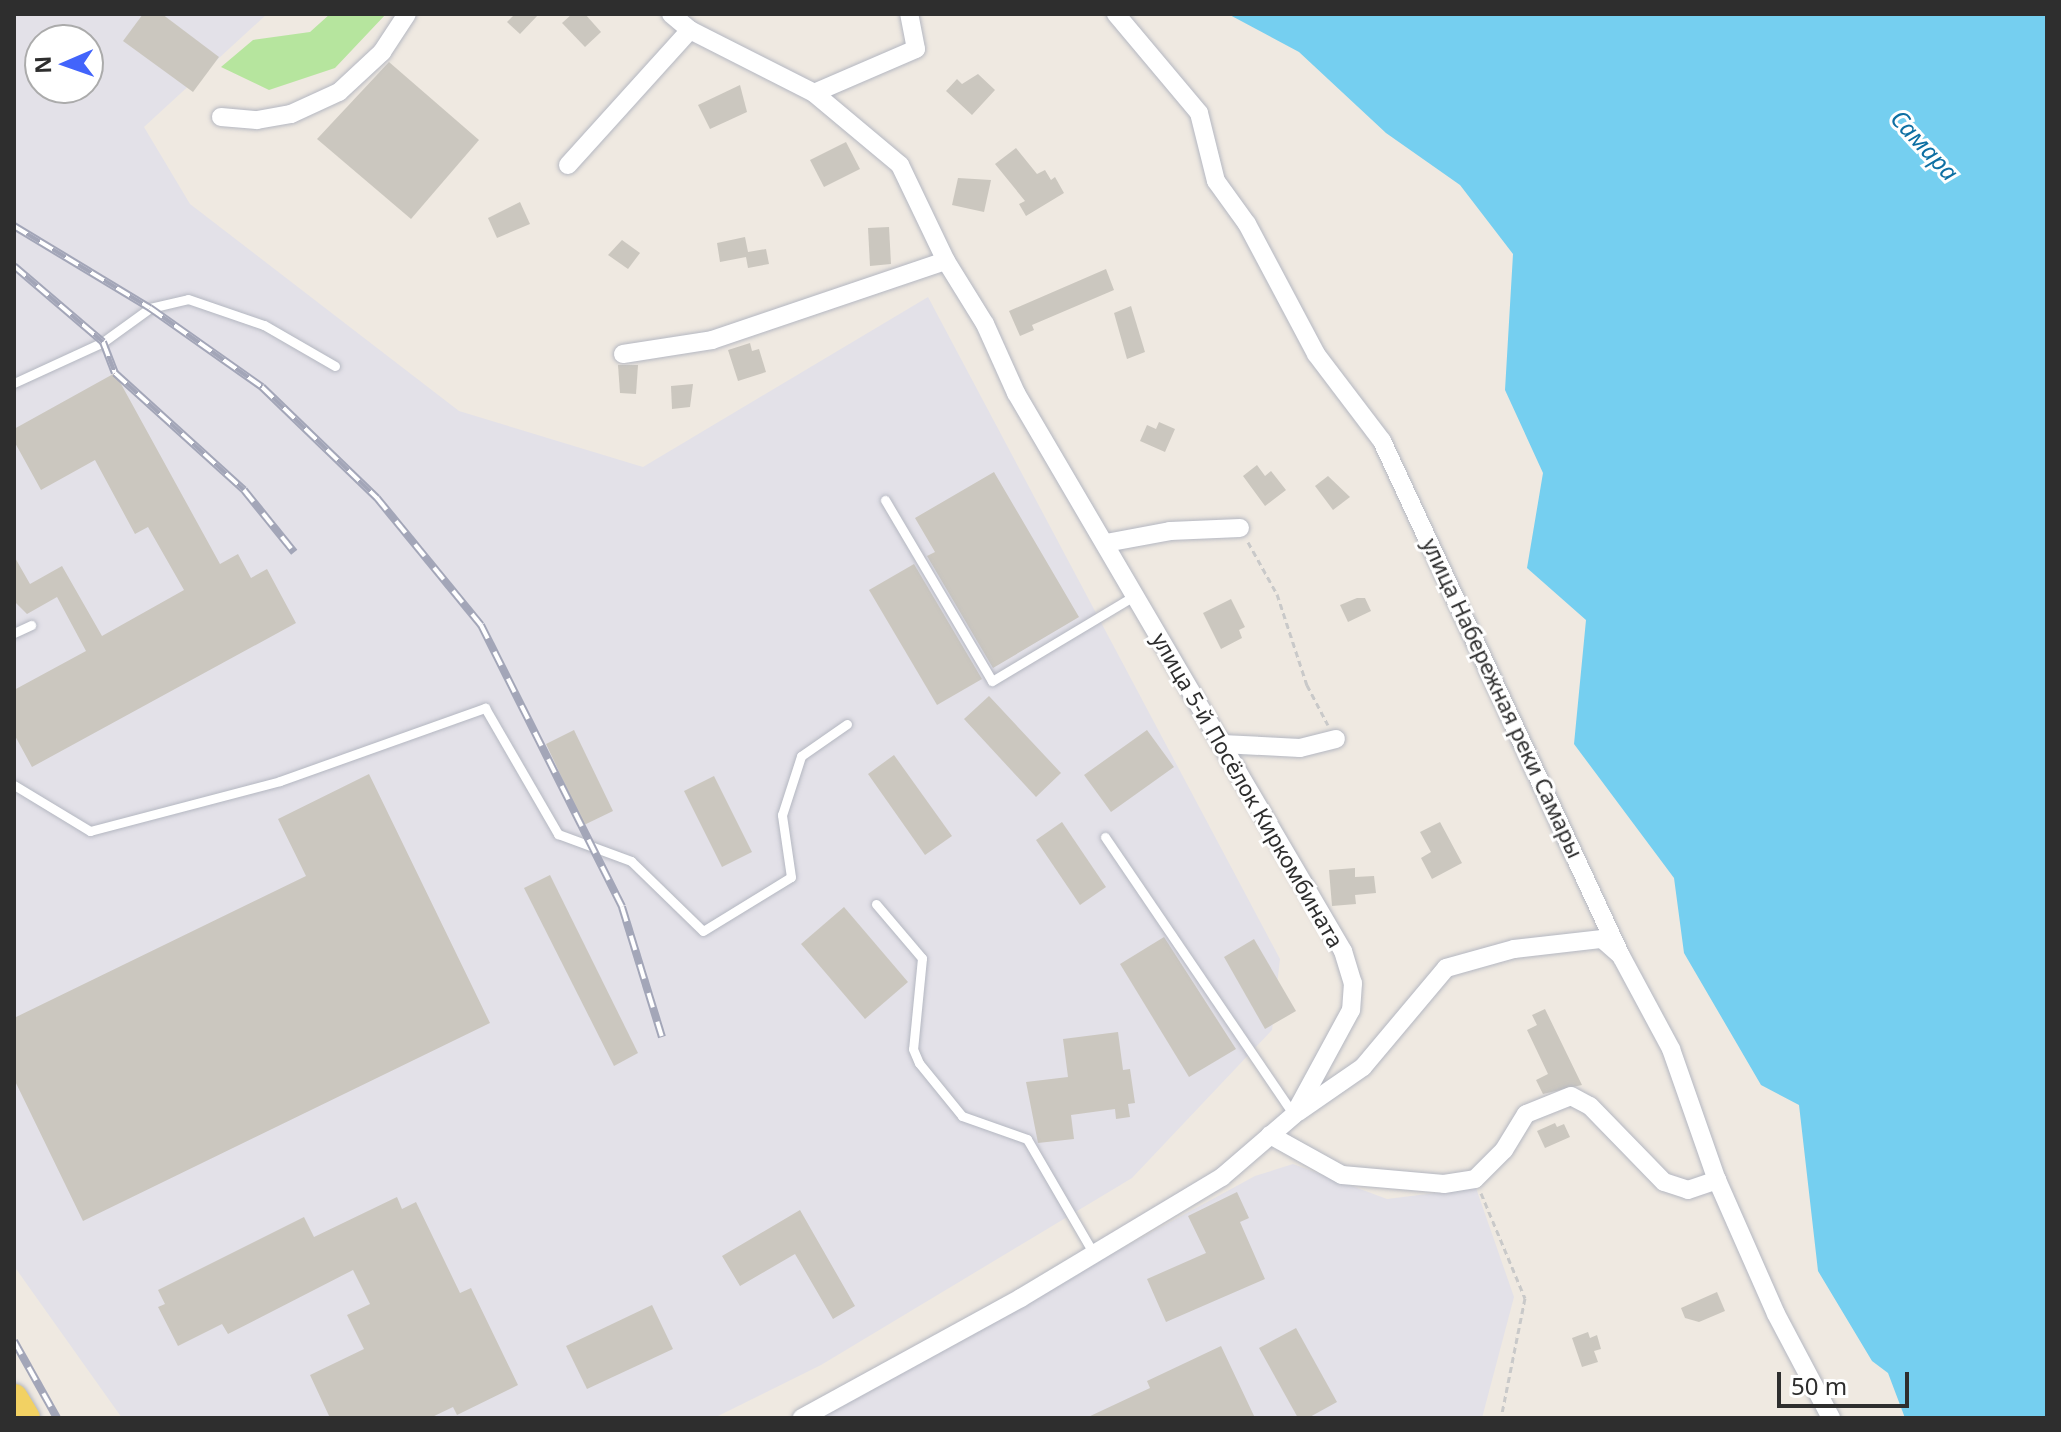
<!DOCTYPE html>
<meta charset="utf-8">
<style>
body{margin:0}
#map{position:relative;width:2061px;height:1432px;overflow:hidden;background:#efe9e1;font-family:"Noto Sans",sans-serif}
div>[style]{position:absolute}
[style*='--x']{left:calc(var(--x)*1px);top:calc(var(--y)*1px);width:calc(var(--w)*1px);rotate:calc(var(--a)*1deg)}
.industrial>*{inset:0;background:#e3e1e8}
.green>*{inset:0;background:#b6e59e}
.water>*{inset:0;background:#75cff0}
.building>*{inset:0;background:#cbc7bf}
.path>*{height:3px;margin-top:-1.5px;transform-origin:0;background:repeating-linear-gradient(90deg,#c9c9c9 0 6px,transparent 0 10px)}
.roads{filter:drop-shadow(0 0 2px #b4b7c1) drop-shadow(0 0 2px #b4b7c1)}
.service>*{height:9px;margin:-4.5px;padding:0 4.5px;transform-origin:4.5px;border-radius:4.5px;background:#fff}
.minor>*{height:18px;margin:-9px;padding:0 9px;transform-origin:9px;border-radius:9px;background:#fff}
.primary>*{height:28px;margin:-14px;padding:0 14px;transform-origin:14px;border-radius:14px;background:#f2d163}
.rail>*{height:8px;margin-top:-4px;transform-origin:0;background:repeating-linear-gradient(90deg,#fff 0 15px,#a3a6b8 0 30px);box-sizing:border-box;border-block:2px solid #a3a6b8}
span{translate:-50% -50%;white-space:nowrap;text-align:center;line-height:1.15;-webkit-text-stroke:6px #fff;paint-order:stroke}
.street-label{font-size:22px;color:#2e2e2e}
.water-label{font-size:24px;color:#0d6fa3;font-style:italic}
.frame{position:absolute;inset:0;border:16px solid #2e2e2e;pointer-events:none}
.north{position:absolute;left:24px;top:24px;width:80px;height:80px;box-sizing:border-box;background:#fff;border:2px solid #ababab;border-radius:50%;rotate:268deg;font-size:22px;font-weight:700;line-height:32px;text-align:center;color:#2e2e2e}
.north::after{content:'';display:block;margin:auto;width:28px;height:36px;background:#4264fb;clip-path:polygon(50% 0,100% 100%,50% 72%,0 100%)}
.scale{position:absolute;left:1777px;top:1372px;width:132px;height:36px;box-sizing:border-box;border:4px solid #2e2e2e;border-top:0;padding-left:10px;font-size:24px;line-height:28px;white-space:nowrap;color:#2e2e2e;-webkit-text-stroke:6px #fff;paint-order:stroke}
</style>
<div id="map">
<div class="industrial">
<div style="clip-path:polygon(evenodd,14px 14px,267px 14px,144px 127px,190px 204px,459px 411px,643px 467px,928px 297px,1280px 959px,1272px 1030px,1132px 1178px,821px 1365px,714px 1418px,122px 1418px,14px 1266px,14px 14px,40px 40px,88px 40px,88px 88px,40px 88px,40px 40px)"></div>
<div style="clip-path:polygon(1293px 1164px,1387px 1199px,1476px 1188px,1514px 1297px,1482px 1418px,819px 1418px,828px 1408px,1255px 1176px)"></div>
</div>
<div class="green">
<div style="clip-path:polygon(330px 14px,386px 14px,335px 68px,269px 90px,221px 67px,253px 40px,310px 32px)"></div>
</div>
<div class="water">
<div style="clip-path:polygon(1228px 14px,2047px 14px,2047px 1418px,1905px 1418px,1888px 1373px,1872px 1361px,1818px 1271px,1799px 1105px,1761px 1085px,1684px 953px,1674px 878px,1574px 744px,1586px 620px,1527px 568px,1543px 473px,1505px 390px,1513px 254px,1460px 185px,1386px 133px,1299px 52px)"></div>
</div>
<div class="building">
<div style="clip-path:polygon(143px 14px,162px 14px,219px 57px,193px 92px,123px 41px)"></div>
<div style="clip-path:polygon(515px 14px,539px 14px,520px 34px,507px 22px)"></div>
<div style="clip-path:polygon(572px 14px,585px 14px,601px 32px,585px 47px,562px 23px)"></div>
<div style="clip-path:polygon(389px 62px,479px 140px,411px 219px,317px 139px)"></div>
<div style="clip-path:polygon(978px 74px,995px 90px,972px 115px,946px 91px,957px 79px,962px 84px)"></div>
<div style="clip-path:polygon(740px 85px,747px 112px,710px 129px,698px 105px)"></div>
<div style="clip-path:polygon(846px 142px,860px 169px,824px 187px,810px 160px)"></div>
<div style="clip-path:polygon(1016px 148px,1037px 174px,1045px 170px,1051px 180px,1055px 177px,1064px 193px,1026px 216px,1019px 204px,1025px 201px,995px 164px)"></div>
<div style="clip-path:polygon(958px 178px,991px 180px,984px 212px,952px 205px)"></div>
<div style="clip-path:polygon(520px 202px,530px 224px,497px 238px,488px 218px)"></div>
<div style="clip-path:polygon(889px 227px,891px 264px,870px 266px,868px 228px)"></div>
<div style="clip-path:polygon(745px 237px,748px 252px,766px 249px,769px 264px,748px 268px,746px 257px,720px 262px,717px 243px)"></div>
<div style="clip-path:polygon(622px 240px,640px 253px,628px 269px,608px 255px)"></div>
<div style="clip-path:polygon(1106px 269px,1114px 290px,1032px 325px,1034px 330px,1020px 336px,1009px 311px)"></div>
<div style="clip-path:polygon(1131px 306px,1145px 352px,1127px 359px,1114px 313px)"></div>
<div style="clip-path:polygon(750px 343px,752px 351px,759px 349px,766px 372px,738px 381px,728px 350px)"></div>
<div style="clip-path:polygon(618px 365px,638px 365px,636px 394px,620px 393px)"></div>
<div style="clip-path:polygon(115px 373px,220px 564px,238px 554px,251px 578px,267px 569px,296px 623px,32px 767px,14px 734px,14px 690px,86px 651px,57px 597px,27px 614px,14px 601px,14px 556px,30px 584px,62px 566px,102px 636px,184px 590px,148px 527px,135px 534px,95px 460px,41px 490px,14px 441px,14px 429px)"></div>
<div style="clip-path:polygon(693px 384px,690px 407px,672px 409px,671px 386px)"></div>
<div style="clip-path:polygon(1159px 422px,1175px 429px,1165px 452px,1140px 441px,1147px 425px,1156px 429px)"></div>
<div style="clip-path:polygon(1257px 465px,1265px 476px,1271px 471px,1286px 490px,1265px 506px,1243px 476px)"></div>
<div style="clip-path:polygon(994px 472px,1079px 617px,993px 668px,927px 556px,935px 552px,915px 518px)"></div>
<div style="clip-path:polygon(1328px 476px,1350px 497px,1333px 510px,1315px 486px)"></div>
<div style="clip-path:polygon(914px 564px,982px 679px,937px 705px,869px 590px)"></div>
<div style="clip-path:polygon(1357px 598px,1365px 598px,1371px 611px,1348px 622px,1340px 605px)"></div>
<div style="clip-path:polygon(1231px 599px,1245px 627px,1239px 630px,1242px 638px,1221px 649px,1203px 613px)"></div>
<div style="clip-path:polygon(989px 696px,1061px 773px,1036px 797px,964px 719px)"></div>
<div style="clip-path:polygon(574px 730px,613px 811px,584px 825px,546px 744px)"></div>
<div style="clip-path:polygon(1147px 730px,1174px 767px,1111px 812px,1084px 775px)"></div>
<div style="clip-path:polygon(894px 755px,952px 836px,925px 855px,868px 774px)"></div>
<div style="clip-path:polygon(369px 774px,490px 1023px,83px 1221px,14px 1079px,14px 1018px,306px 876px,278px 819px)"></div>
<div style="clip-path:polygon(714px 776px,752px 852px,722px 867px,684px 791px)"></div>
<div style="clip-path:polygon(1062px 822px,1106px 887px,1080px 905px,1036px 840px)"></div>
<div style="clip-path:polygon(1440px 822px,1462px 863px,1432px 879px,1421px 858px,1431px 852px,1420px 832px)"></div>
<div style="clip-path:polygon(1355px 868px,1355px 877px,1374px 876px,1376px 893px,1355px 895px,1356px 904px,1332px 906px,1329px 870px)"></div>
<div style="clip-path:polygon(550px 875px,638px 1053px,614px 1066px,524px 888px)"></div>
<div style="clip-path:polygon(844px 907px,908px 982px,865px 1019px,801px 944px)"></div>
<div style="clip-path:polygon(1164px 937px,1236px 1049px,1189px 1077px,1120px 964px)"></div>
<div style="clip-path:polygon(1254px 939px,1296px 1011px,1265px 1029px,1224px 957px)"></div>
<div style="clip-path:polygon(1545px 1009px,1582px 1085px,1543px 1094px,1536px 1080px,1548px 1074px,1527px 1030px,1537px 1025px,1532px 1015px)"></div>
<div style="clip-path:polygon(1118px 1032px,1123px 1070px,1130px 1069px,1135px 1103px,1128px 1104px,1130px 1117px,1116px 1119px,1115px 1109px,1071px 1115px,1074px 1139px,1038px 1143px,1026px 1082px,1068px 1077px,1063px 1039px)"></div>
<div style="clip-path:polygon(1555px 1123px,1557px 1127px,1564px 1124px,1570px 1137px,1545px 1148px,1537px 1131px)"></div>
<div style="clip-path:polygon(1237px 1192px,1249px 1218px,1240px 1222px,1265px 1279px,1166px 1322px,1147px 1279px,1206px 1253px,1188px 1216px)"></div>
<div style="clip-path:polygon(397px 1197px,402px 1209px,416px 1202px,460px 1293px,471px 1288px,518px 1385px,457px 1415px,453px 1407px,430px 1418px,330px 1418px,310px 1375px,364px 1349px,347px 1315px,370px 1304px,353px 1270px,228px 1334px,222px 1324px,178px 1346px,158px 1307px,165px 1304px,158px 1290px,304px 1217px,314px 1237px)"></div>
<div style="clip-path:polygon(800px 1210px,855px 1306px,833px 1319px,795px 1254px,740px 1286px,722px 1256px)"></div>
<div style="clip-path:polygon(1717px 1292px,1725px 1311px,1699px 1322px,1685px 1318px,1681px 1308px)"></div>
<div style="clip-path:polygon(652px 1305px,673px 1349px,587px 1389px,566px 1346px)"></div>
<div style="clip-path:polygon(1296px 1328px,1337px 1402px,1308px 1418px,1298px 1418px,1259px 1348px)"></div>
<div style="clip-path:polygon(1588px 1332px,1590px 1338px,1597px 1335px,1601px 1349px,1594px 1351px,1598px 1362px,1582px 1367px,1572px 1338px)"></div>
<div style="clip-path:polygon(1221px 1346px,1255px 1418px,1086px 1418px,1150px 1388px,1147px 1381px)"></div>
</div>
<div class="path">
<div style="--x:1248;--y:542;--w:60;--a:60.9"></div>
<div style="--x:1277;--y:594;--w:96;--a:71.8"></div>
<div style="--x:1307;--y:685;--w:45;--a:62.3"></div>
<div style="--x:1481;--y:1193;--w:114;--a:67.3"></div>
<div style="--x:1525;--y:1298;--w:122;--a:101.3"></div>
</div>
<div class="roads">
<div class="service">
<div style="--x:14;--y:383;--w:98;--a:-24.7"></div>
<div style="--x:103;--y:342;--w:58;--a:-35.9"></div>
<div style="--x:150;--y:308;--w:39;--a:-13"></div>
<div style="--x:188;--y:299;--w:80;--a:18.9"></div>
<div style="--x:264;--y:325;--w:82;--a:30"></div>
<div style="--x:885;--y:500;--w:210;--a:59.4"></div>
<div style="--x:992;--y:681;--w:165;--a:-30.9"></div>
<div style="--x:14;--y:633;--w:19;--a:-25"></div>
<div style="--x:14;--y:785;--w:89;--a:31.2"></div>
<div style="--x:90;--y:831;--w:196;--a:-14.7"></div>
<div style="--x:280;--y:781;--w:218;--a:-19.6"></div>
<div style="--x:485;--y:708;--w:146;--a:59.9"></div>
<div style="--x:558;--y:834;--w:78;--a:20.3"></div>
<div style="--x:631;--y:861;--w:100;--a:44.2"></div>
<div style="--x:703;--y:931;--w:103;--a:-31.5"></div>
<div style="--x:791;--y:877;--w:63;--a:-98.3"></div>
<div style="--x:782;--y:815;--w:62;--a:-72.1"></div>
<div style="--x:801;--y:756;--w:56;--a:-34.8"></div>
<div style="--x:1105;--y:837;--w:336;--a:55.8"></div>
<div style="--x:876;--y:904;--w:71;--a:49.6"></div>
<div style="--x:922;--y:958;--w:91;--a:95.6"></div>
<div style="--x:913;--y:1049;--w:15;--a:67"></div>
<div style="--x:919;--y:1063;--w:68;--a:50.9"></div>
<div style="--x:962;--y:1116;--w:69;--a:19.5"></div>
<div style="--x:1027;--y:1139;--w:133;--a:59.8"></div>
</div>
<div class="minor">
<div style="--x:671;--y:14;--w:25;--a:40"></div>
<div style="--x:690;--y:30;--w:139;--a:26.9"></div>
<div style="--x:814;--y:93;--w:112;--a:39.9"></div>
<div style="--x:900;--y:165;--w:106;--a:64.4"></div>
<div style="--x:946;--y:261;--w:74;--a:58.2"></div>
<div style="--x:985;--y:324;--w:76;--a:65.8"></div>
<div style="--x:1016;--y:393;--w:647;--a:59.63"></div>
<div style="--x:1343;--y:951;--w:34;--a:73"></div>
<div style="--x:1353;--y:983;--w:27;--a:94"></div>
<div style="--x:1351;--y:1010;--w:119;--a:118.5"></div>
<div style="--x:1294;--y:1115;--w:95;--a:139.3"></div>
<div style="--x:1222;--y:1177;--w:235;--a:149"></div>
<div style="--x:1021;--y:1298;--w:250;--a:151.3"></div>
<div style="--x:1116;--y:14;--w:129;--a:50"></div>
<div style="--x:1199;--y:113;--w:70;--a:76"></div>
<div style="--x:1216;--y:181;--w:53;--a:54.2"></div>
<div style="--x:1247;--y:224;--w:147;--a:62"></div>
<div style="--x:1316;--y:354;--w:109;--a:52.8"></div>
<div style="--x:1382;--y:441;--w:568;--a:65.11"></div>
<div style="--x:1621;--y:956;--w:106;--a:61.7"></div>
<div style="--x:1671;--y:1049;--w:139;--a:70.7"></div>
<div style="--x:1717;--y:1180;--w:146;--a:66.2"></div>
<div style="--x:1776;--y:1314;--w:118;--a:62.1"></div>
<div style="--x:814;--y:93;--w:111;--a:-23.3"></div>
<div style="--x:916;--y:49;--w:36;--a:-101"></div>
<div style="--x:221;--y:117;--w:36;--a:5"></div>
<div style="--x:257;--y:120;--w:35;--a:-10"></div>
<div style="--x:291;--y:114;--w:53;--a:-24.6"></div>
<div style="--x:339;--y:92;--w:59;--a:-42.9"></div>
<div style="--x:382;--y:52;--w:45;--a:-56.7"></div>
<div style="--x:568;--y:165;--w:182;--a:-47.9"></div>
<div style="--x:623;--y:354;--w:90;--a:-8.9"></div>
<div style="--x:712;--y:340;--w:247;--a:-18.7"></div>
<div style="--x:1106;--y:543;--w:65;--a:-10.6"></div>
<div style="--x:1170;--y:531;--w:70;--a:-2.5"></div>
<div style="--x:1222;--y:744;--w:78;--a:2.9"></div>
<div style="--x:1300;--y:748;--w:37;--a:-14"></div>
<div style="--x:1298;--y:1112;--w:79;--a:-34.7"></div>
<div style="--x:1363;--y:1067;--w:129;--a:-50"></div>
<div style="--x:1446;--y:968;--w:71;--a:-15.6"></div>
<div style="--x:1514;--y:949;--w:89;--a:-6.5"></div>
<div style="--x:1602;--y:939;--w:23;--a:41"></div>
<div style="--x:1270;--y:1135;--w:82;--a:29.1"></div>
<div style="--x:1342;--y:1175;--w:102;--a:5"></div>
<div style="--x:1444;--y:1184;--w:31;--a:-9"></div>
<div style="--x:1475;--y:1179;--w:41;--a:-45"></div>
<div style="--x:1504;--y:1150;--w:42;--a:-58.6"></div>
<div style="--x:1526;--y:1114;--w:48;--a:-21.8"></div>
<div style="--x:1571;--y:1096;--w:21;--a:28"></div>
<div style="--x:1590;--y:1106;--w:106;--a:45.8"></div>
<div style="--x:1664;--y:1182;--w:25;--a:18"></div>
<div style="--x:1688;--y:1190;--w:31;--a:-19"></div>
</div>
<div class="primary">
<div style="--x:14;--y:1398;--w:23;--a:59"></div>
</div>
</div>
<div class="rail">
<div style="--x:14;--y:226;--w:159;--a:31.1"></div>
<div style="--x:150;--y:308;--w:137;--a:35.2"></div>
<div style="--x:262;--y:387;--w:160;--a:44"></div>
<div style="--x:377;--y:498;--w:164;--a:50.7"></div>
<div style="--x:481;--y:625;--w:315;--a:63.4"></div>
<div style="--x:622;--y:907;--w:136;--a:72.9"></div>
<div style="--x:14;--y:266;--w:117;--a:40.5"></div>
<div style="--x:103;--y:342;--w:33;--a:69"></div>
<div style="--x:115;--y:373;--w:174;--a:42.2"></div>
<div style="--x:244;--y:490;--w:80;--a:51.1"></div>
<div style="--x:14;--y:1341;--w:88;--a:60.8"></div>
</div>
<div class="street-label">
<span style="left:1503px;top:698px;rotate:65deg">улица Набережная реки Самары</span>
<span style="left:1248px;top:790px;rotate:60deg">улица 5-й Посёлок Киркомбината</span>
</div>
<div class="water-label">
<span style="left:1925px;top:145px;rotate:47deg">Самара</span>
</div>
<div class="frame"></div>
<div class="north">N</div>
<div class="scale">50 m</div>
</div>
